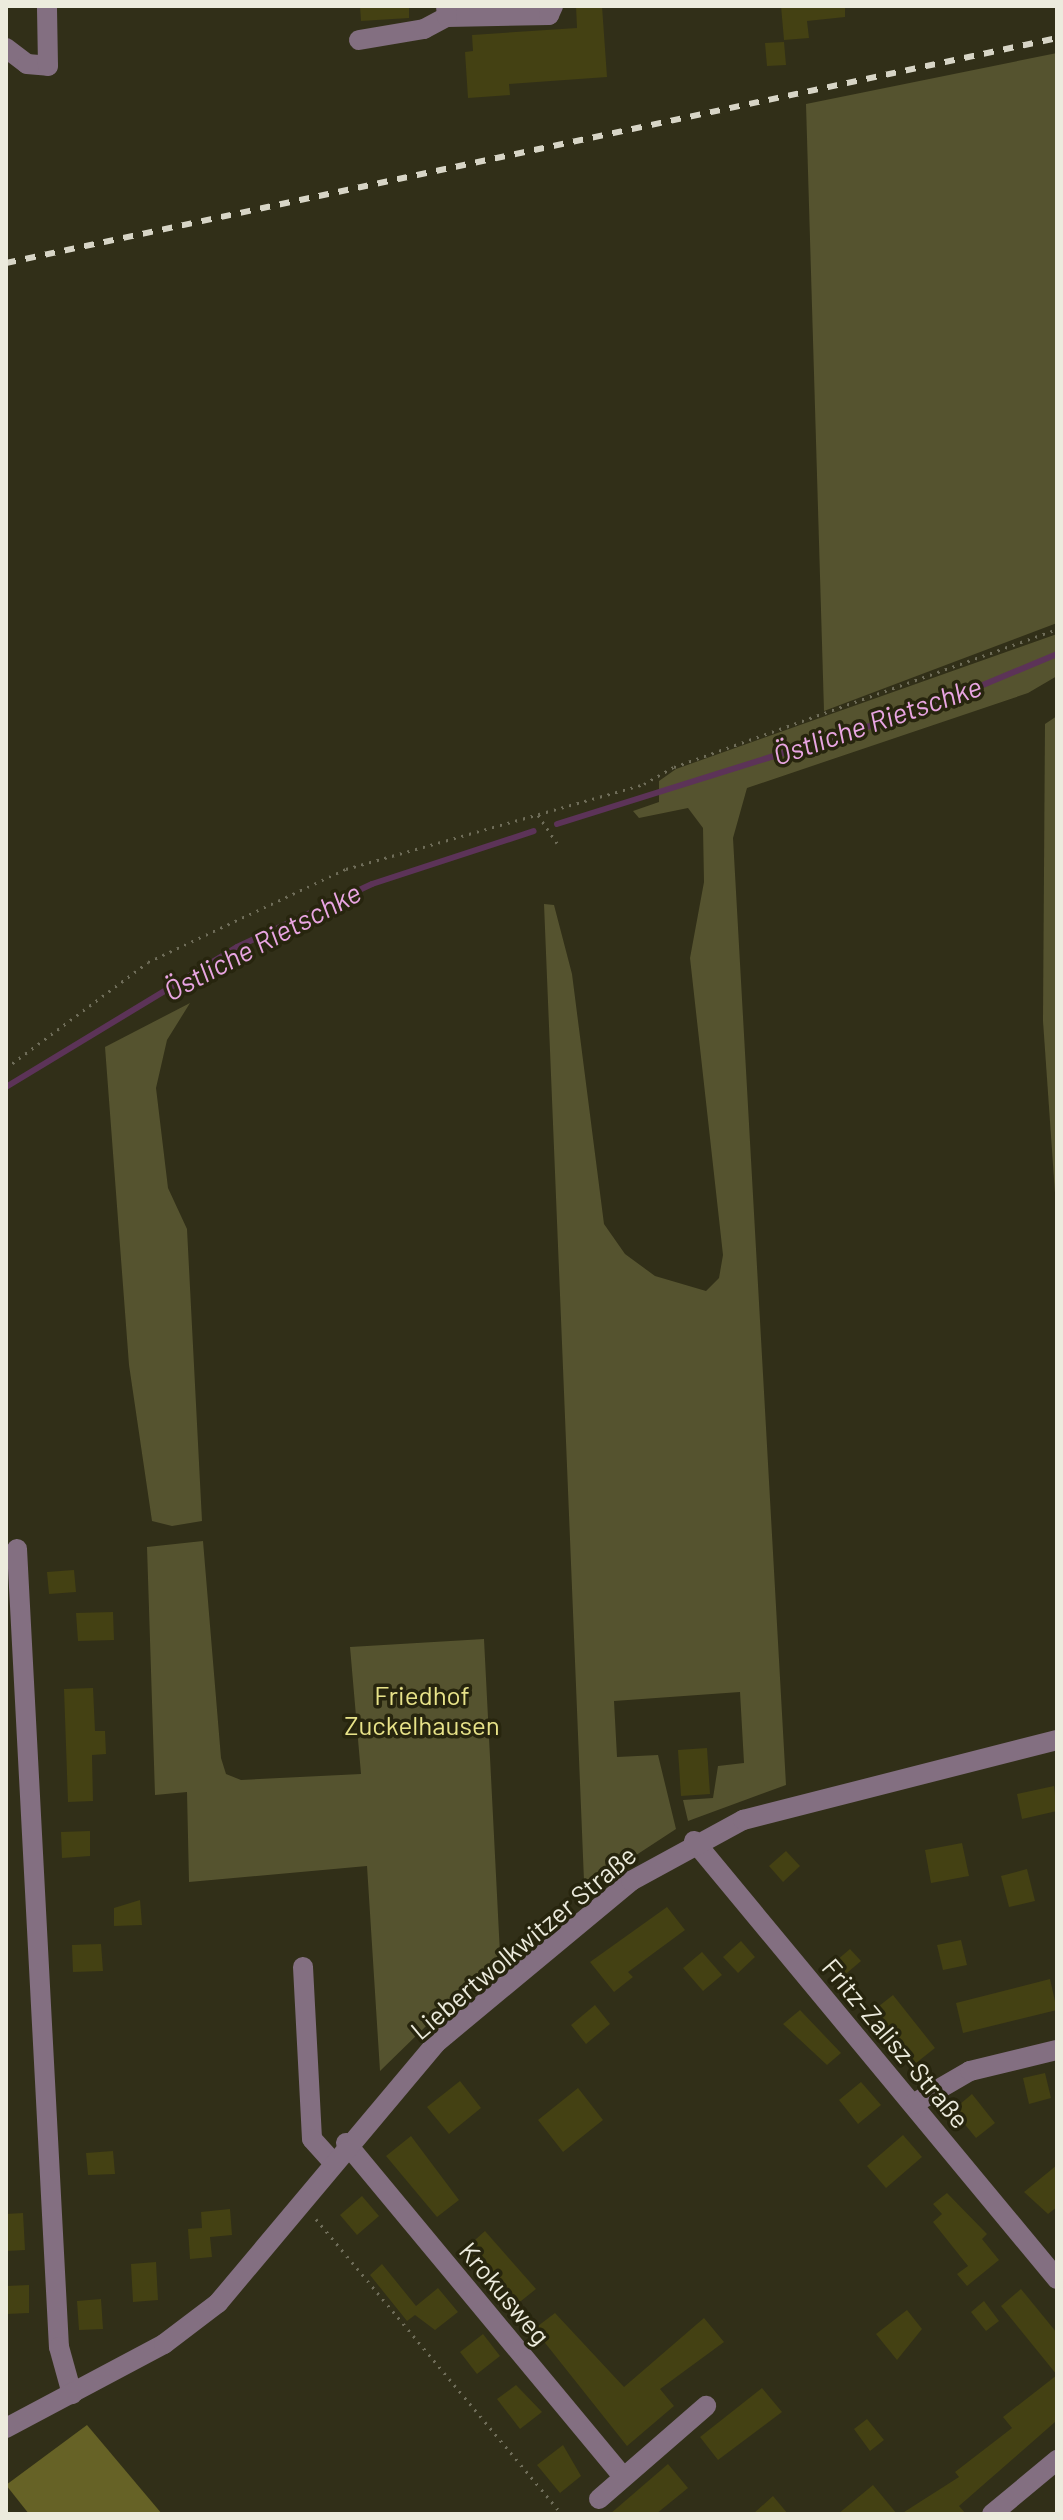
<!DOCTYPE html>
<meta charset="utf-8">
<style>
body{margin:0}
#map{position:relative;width:1063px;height:2520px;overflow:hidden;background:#312f18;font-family:Barlow,sans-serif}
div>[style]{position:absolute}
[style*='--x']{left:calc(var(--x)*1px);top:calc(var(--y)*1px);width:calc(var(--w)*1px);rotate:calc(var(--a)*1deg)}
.green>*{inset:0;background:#55532f}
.forest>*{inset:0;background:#666226}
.stream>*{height:6px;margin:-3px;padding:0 3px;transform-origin:3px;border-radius:3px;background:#5c3358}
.building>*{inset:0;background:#444113}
.path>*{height:3px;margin-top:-1.5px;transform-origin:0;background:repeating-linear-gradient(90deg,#6f6d59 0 2px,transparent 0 8px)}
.minor>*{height:20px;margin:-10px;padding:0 10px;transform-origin:10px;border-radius:10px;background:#836f81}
.rail>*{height:6px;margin-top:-3px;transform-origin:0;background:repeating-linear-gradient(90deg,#d7d5c6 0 10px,transparent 0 20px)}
span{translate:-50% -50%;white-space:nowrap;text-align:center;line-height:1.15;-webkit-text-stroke:7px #27250e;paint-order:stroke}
.park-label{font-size:26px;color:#e8e389}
.street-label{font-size:26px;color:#ecebdd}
.water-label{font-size:28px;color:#e9a5e2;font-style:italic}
.frame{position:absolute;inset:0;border:8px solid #ecebdd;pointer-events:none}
</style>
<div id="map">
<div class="green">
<div style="clip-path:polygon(1057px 53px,1057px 623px,824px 711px,806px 104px)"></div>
<div style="clip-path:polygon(1057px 634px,1057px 676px,1028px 693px,747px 788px,733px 838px,786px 1785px,688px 1821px,683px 1800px,713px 1798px,718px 1766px,744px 1763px,740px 1692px,614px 1701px,617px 1757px,658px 1755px,676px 1829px,595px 1882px,584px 1881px,544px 904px,554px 905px,572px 974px,604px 1224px,625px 1254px,655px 1276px,706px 1291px,719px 1278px,723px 1255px,690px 958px,704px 882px,703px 828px,688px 808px,639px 818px,633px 811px,659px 802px,659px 781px,676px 769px)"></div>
<div style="clip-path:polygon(1057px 716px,1057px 1222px,1043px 1021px,1045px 724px)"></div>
<div style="clip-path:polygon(190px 1003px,167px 1040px,156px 1088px,168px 1188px,187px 1229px,202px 1521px,172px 1526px,152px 1521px,129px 1365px,105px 1047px)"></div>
<div style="clip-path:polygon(203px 1541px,221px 1758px,226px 1774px,241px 1780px,361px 1774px,350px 1647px,484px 1639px,500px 1954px,380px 2071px,367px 1866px,189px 1882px,187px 1792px,155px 1795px,147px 1547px)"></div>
</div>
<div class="forest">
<div style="clip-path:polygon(87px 2425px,162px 2514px,29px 2514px,6px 2485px)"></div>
</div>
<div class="stream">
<div style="--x:557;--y:824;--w:389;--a:-17.4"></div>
<div style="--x:928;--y:708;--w:140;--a:-22.7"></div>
<div style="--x:6;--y:1087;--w:270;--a:-31.2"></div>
<div style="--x:237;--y:947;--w:149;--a:-25"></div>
<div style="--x:372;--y:884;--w:170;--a:-18.1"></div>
</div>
<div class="building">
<div style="clip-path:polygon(360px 6px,409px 6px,409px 18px,361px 21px)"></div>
<div style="clip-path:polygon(576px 6px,602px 6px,607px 77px,509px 84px,510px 95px,468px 98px,465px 52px,473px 51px,472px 35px,577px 28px)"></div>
<div style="clip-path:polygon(781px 6px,845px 6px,845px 17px,807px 21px,809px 38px,784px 40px)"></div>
<div style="clip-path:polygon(784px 42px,786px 65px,767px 66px,765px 43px)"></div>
<div style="clip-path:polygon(74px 1570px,76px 1592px,49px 1594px,47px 1572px)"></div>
<div style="clip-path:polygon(113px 1612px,114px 1640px,78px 1641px,76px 1613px)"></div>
<div style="clip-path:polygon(93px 1688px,95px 1731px,105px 1731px,106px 1754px,92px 1755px,93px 1801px,68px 1802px,64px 1689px)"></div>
<div style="clip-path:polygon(707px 1748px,710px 1794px,681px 1796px,678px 1750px)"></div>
<div style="clip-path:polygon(1054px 1786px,1057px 1811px,1022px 1819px,1017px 1794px)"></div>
<div style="clip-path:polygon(90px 1831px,90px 1856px,62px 1858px,61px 1832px)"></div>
<div style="clip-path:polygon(962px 1843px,969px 1876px,931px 1883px,925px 1850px)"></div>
<div style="clip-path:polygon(786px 1851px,800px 1866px,783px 1882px,769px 1866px)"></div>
<div style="clip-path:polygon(1027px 1869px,1035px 1901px,1009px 1907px,1001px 1876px)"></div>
<div style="clip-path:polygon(140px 1900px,142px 1925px,114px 1926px,114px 1908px)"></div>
<div style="clip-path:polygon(667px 1907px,685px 1930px,628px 1972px,633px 1977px,614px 1992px,590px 1962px)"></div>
<div style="clip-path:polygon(961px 1940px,967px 1965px,943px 1970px,937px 1945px)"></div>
<div style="clip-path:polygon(741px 1941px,755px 1957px,738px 1973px,723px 1957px)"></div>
<div style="clip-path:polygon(101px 1944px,103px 1971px,73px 1972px,72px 1945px)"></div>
<div style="clip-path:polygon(850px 1949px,861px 1961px,841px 1978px,830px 1966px)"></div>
<div style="clip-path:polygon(702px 1952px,722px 1975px,703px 1991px,683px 1968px)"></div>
<div style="clip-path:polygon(1050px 1979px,1057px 2010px,963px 2033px,956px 2003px)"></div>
<div style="clip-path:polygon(893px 1995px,935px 2048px,916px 2063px,874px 2010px)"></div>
<div style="clip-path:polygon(595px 2005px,610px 2024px,586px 2044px,571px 2025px)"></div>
<div style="clip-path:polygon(800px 2010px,841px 2053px,827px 2065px,783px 2024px)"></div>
<div style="clip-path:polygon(1045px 2073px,1051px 2098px,1029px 2104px,1023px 2078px)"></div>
<div style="clip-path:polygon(460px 2081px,481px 2108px,449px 2134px,427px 2107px)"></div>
<div style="clip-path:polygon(861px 2082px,881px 2105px,858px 2124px,839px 2100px)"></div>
<div style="clip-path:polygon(578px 2088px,603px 2120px,563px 2152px,538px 2120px)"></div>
<div style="clip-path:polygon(972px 2094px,995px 2123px,976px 2138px,953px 2110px)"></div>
<div style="clip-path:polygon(903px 2135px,922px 2157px,886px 2188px,867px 2166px)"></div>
<div style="clip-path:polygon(411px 2136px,459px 2200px,437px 2217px,386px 2156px)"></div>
<div style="clip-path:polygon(113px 2151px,115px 2174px,88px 2175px,86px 2153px)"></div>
<div style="clip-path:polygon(1057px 2165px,1057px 2207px,1048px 2214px,1024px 2192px)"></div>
<div style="clip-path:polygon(947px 2193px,987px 2234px,982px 2239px,999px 2260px,967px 2286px,957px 2274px,968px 2266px,933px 2222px,942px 2214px,933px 2204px)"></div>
<div style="clip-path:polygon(362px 2196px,379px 2216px,357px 2235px,340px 2215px)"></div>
<div style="clip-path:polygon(230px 2209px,232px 2235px,210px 2237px,212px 2257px,190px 2259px,188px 2229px,202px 2228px,201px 2212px)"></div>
<div style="clip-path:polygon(23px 2213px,25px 2250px,6px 2251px,6px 2214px)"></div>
<div style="clip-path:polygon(485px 2231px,536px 2289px,516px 2305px,466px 2248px)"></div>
<div style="clip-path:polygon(156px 2262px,158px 2300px,133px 2302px,131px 2264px)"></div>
<div style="clip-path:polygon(382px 2264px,416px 2306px,438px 2288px,458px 2312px,435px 2330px,415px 2315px,407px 2321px,370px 2275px)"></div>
<div style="clip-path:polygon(29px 2285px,29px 2313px,6px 2314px,6px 2286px)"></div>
<div style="clip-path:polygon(1021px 2289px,1057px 2333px,1057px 2375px,1001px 2306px)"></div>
<div style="clip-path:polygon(101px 2299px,103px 2329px,79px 2330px,77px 2301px)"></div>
<div style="clip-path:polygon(984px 2301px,999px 2321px,986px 2331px,971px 2312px)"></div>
<div style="clip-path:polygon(907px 2310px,922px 2329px,897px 2360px,876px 2334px)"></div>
<div style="clip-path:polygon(555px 2313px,624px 2387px,704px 2318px,724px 2342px,660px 2389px,674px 2406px,627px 2446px,534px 2329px)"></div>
<div style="clip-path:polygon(483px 2334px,500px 2356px,477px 2374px,460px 2352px)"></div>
<div style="clip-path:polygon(1057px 2375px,1055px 2422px,959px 2506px,966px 2514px,901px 2514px,959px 2477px,955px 2472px,1012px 2428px,1003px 2417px)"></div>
<div style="clip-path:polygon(516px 2385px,542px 2412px,520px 2429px,497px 2399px)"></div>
<div style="clip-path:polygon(762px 2388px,782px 2412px,718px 2460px,700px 2437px)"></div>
<div style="clip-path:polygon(867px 2419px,884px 2440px,870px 2451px,854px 2429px)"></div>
<div style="clip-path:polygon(563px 2445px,581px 2476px,560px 2493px,537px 2465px)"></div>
<div style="clip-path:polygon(668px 2464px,688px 2488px,656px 2514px,610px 2514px)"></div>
<div style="clip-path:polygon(873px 2485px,897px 2514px,838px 2514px)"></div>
<div style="clip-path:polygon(773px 2496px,788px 2514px,753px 2514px)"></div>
</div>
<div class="path">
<div style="--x:538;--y:815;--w:34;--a:56"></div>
<div style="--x:6;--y:1068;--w:177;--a:-36.7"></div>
<div style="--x:148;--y:962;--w:219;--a:-25.2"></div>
<div style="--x:346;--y:869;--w:310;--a:-15.9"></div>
<div style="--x:644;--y:784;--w:34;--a:-30"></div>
<div style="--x:674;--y:767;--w:407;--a:-19.8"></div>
<div style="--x:316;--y:2219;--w:384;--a:50.2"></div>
</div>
<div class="minor">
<div style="--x:447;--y:17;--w:102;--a:-1.1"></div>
<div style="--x:549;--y:15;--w:10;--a:-66"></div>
<div style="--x:359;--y:40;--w:66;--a:-9.6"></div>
<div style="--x:424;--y:29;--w:26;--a:-28"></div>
<div style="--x:447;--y:17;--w:11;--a:-95"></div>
<div style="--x:6;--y:48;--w:26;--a:37"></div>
<div style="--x:27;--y:64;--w:21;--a:5"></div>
<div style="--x:48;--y:66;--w:60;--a:-91"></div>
<div style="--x:17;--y:1549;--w:799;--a:86.99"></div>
<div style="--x:59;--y:2347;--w:49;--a:74.5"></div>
<div style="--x:694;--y:1841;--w:569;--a:50.35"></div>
<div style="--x:303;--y:1967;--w:172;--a:87"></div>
<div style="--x:312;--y:2139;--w:31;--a:48"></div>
<div style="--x:913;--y:2104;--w:66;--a:-30.1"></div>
<div style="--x:970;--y:2071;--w:89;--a:-13.6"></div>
<div style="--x:346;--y:2143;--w:434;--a:50.3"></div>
<div style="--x:6;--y:2428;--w:179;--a:-28"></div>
<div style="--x:164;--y:2344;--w:68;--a:-37.2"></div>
<div style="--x:218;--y:2303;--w:339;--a:-50"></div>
<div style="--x:436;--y:2043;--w:254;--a:-39.7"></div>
<div style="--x:631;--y:1881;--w:128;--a:-28.6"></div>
<div style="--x:743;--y:1820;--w:324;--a:-14.3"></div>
<div style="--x:599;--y:2499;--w:142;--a:-41"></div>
<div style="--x:992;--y:2514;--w:85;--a:-39.7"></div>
</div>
<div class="rail">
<div style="--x:6;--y:263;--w:1075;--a:-12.08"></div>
</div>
<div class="park-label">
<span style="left:422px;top:1710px">Friedhof<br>Zuckelhausen</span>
</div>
<div class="street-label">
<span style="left:523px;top:1942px;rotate:-40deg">Liebertwolkwitzer Straße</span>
<span style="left:896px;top:2043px;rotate:50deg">Fritz-Zalisz-Straße</span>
<span style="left:505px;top:2293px;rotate:50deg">Krokusweg</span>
</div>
<div class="water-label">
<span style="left:877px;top:720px;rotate:-19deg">Östliche Rietschke</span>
<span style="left:262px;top:941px;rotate:-28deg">Östliche Rietschke</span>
</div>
<div class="frame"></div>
</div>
